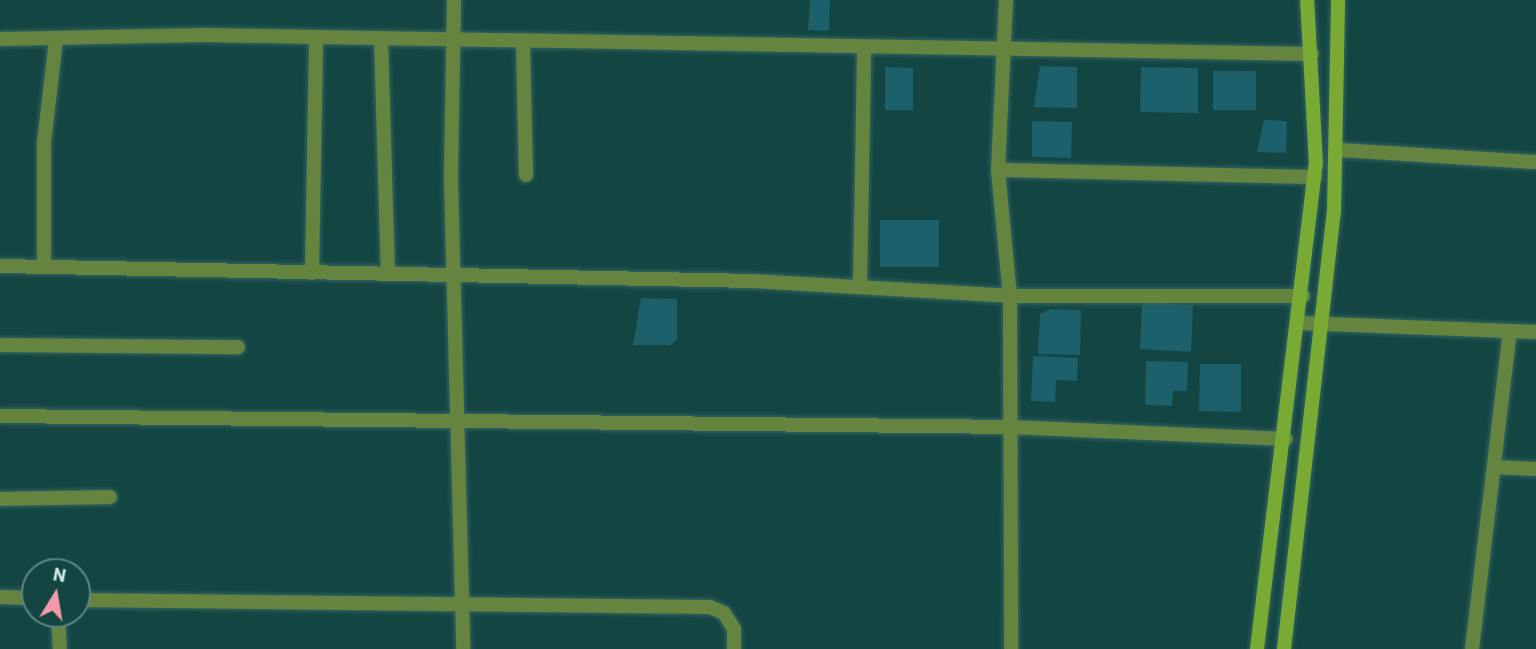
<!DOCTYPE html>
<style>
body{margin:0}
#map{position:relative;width:1536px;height:649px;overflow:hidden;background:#134643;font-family:Barlow,sans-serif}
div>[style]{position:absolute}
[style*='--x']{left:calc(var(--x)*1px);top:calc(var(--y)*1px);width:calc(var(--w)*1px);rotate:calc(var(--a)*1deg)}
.building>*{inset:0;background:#1b606a}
.roads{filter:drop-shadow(0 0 2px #346360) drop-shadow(0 0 2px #346360)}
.minor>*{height:14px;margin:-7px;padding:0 7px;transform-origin:7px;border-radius:7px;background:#65843f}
.secondary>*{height:14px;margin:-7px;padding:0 7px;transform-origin:7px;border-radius:7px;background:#79ab34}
span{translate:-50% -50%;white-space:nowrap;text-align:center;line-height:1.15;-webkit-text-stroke:5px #134643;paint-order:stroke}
.north{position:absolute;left:21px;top:558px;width:70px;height:70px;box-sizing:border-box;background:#134643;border:2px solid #5d8683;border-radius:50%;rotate:11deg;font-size:19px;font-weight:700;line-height:28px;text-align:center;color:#cde6e4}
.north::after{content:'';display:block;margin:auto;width:24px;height:32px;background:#f39aa8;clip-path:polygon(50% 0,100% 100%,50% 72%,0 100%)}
</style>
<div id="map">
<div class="building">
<div style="clip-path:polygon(810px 0,830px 0,829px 31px,808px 30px)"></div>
<div style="clip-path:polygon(1040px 66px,1077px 67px,1077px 108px,1034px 107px)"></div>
<div style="clip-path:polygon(885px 67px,913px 68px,913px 110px,885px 110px)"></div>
<div style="clip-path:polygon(1141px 67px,1198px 68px,1198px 113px,1140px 112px)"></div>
<div style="clip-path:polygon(1213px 71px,1256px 71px,1256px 110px,1213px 110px)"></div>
<div style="clip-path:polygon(1264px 120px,1287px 121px,1286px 153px,1257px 152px)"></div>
<div style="clip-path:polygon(1032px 121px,1072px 122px,1071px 158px,1032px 157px)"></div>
<div style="clip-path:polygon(880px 220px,939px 220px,939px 267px,880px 267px)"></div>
<div style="clip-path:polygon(641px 298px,677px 299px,677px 340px,670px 345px,633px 345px)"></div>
<div style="clip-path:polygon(1142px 302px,1193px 305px,1191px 352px,1140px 349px)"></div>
<div style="clip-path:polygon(1051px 309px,1081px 310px,1080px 355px,1038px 354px,1040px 314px)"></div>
<div style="clip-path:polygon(1033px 356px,1078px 358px,1077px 381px,1056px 380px,1055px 402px,1031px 401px)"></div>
<div style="clip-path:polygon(1146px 361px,1188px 362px,1187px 391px,1173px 391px,1172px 406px,1145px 405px)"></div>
<div style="clip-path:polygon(1200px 364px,1241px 364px,1241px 412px,1199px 411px)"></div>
</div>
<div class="roads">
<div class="minor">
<div style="--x:454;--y:0;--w:180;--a:91"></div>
<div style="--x:451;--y:180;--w:469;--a:88.5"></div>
<div style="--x:1006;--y:0;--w:170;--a:92.7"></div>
<div style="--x:998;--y:170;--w:127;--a:84.6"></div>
<div style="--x:1010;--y:296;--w:353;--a:89.8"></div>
<div style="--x:0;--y:39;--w:204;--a:-1.1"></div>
<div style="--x:204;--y:35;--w:1108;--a:0.98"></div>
<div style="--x:381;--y:39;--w:235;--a:88.3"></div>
<div style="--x:523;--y:44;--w:131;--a:88.7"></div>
<div style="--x:1339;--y:150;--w:197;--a:3.5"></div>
<div style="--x:998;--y:170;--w:317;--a:1.3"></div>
<div style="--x:0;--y:266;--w:752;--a:1.14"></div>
<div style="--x:752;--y:281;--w:258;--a:3.3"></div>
<div style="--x:1010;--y:296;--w:293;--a:0"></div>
<div style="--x:44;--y:266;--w:123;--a:-90"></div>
<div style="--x:44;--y:143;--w:104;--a:-83.4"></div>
<div style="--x:312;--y:273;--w:235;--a:-89"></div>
<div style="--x:860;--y:286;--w:238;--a:-89"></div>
<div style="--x:1300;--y:323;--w:236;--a:2.2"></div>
<div style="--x:0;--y:345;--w:238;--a:0.5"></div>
<div style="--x:0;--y:416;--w:1011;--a:0.62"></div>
<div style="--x:1011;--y:427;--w:275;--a:2.5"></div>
<div style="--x:1494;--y:467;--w:42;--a:2.7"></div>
<div style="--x:0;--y:499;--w:110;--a:-1"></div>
<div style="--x:0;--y:597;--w:35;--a:2"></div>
<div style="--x:77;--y:600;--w:633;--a:0.63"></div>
<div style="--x:710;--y:607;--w:15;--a:23"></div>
<div style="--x:724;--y:613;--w:19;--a:58"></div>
<div style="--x:734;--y:629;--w:20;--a:90"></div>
<div style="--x:58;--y:614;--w:35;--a:87"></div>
<div style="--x:1472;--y:649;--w:320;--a:-83.2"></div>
</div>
<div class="secondary">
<div style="--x:1257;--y:649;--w:489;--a:-83.1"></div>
<div style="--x:1316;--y:164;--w:164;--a:-93.1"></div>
<div style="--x:1284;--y:649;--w:439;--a:-83.5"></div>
<div style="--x:1334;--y:213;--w:213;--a:-88.9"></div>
</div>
</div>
<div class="north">N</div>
</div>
